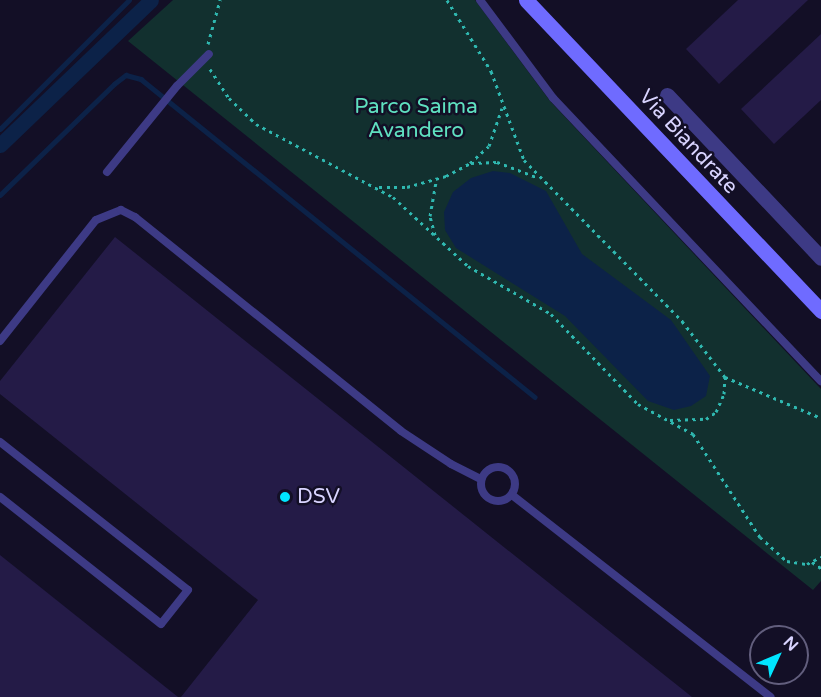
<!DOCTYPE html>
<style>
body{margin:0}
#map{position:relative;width:821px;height:697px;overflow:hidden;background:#130f26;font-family:"Varela Round",sans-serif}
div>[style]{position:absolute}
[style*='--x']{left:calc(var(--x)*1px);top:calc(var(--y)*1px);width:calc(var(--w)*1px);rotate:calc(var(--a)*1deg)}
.green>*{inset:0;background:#12302f}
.water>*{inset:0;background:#0c2248}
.stream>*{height:4.5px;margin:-2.25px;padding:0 2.25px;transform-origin:2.25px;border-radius:2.25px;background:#0c2248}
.canal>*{height:15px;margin:-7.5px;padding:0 7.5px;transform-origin:7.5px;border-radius:7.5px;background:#0c2248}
.building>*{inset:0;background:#241b47}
.path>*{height:3px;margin-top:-1.5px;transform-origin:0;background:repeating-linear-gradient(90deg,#2fb8b0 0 3px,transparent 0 7.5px)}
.lane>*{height:8px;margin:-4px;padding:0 4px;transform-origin:4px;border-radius:4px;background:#3d3a85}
.lane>.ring{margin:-4px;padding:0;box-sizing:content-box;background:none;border:8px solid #3d3a85;border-radius:50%}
.street>*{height:15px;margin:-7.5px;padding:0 7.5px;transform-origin:7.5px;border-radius:7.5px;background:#3d3a85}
.secondary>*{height:15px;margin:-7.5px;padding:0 7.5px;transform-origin:7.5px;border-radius:7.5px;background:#6f6bff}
.dots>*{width:16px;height:16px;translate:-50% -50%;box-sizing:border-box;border:3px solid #130f26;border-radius:50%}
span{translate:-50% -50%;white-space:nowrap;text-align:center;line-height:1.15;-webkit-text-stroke:5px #130f26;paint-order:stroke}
.park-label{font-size:21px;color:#5fe0c0}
.street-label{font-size:21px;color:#d9d4ff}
.poi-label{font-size:21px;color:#d9d4ff}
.left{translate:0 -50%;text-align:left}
.north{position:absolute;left:749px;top:625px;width:60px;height:60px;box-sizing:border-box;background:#130f26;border:2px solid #625e7d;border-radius:50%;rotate:46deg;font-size:16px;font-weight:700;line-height:24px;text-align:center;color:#d9d4ff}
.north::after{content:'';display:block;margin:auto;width:21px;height:27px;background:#00e5ff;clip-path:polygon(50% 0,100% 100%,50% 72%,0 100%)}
</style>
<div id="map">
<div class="green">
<div style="clip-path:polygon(173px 0,475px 0,550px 101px,821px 389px,821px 581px,813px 590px,128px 41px)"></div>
</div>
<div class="water">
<div style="clip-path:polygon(493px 171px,510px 173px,546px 191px,582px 254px,671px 320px,710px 376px,706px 396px,691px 406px,674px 410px,648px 401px,565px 316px,456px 248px,445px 230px,444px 212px,453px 192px,471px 178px)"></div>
</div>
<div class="stream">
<div style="--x:0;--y:129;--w:182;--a:-45"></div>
<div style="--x:0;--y:195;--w:159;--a:-44.2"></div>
<div style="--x:114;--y:84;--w:15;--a:-37"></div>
<div style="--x:126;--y:75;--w:16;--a:15"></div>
<div style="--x:141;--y:79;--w:506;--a:38.91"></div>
</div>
<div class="canal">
<div style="--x:0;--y:145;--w:209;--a:-43.8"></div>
</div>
<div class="building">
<div style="clip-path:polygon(738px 0,808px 0,719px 84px,686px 49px)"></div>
<div style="clip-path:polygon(821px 34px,821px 100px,774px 144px,741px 109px)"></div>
<div style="clip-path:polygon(115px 237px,692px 697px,181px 697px,258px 600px,0 394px,0 381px)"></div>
<div style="clip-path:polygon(0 555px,178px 697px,0 697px)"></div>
</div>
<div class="path">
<div style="--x:447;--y:0;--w:84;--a:58.2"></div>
<div style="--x:491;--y:71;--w:95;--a:69.7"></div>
<div style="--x:524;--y:160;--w:226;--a:45.5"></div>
<div style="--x:682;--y:321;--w:71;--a:52.5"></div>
<div style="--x:725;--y:377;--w:104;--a:23.1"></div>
<div style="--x:208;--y:44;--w:46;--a:-74.7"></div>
<div style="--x:210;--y:69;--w:35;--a:57"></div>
<div style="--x:229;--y:98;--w:37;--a:44"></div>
<div style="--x:256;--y:124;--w:155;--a:28.1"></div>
<div style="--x:393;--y:197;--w:102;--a:42.6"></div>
<div style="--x:468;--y:266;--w:96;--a:30"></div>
<div style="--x:551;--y:314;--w:125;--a:46"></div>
<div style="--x:638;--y:404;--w:63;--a:28.6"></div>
<div style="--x:693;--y:434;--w:123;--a:57"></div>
<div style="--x:760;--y:537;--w:36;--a:42"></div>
<div style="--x:787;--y:561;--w:20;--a:9"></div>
<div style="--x:807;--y:564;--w:16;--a:-27"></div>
<div style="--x:471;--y:163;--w:26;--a:-2"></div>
<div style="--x:497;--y:162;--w:45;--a:20.9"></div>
<div style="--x:379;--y:187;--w:28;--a:0"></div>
<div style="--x:407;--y:187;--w:41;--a:-15.8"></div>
<div style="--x:446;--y:176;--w:27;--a:-28"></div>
<div style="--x:470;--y:163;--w:25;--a:-42"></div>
<div style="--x:489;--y:146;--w:40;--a:-71.1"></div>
<div style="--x:435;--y:235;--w:20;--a:-105"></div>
<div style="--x:430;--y:216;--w:39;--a:-80"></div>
<div style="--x:670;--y:420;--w:36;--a:-2"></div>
<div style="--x:706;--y:419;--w:12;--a:-35"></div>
<div style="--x:716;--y:412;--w:20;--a:-66"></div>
<div style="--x:724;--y:394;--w:17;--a:-87"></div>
<div style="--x:812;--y:562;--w:11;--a:34"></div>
</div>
<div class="lane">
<div style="--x:480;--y:0;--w:122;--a:53.3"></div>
<div style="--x:553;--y:98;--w:390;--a:46.6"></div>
<div style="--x:107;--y:172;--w:111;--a:-50.9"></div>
<div style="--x:177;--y:86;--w:45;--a:-45"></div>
<div style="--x:0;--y:341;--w:154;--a:-51.6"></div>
<div style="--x:96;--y:220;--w:27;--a:-22"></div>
<div style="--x:121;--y:210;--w:16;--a:27"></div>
<div style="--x:135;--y:217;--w:341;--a:38.8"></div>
<div style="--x:401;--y:431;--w:60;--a:33.4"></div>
<div style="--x:451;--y:464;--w:34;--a:27"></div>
<div style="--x:0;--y:442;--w:239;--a:38.2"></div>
<div style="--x:188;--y:590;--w:43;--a:128.5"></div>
<div style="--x:161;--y:624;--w:205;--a:-141.7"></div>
<div class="ring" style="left:481px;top:467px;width:26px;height:26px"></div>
<div style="--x:512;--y:495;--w:328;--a:38"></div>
</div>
<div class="street">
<div style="--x:667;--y:95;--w:224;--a:46.6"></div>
</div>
<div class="secondary">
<div style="--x:526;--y:0;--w:429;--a:46.5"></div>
</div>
<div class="dots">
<div style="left:285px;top:497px;background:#00e5ff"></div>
</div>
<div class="park-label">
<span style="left:416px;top:119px">Parco Saima<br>Avandero</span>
</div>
<div class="street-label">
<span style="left:688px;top:142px;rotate:47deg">Via Biandrate</span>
</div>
<div class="poi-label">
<span class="left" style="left:297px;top:497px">DSV</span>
</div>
<div class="north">N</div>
</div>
